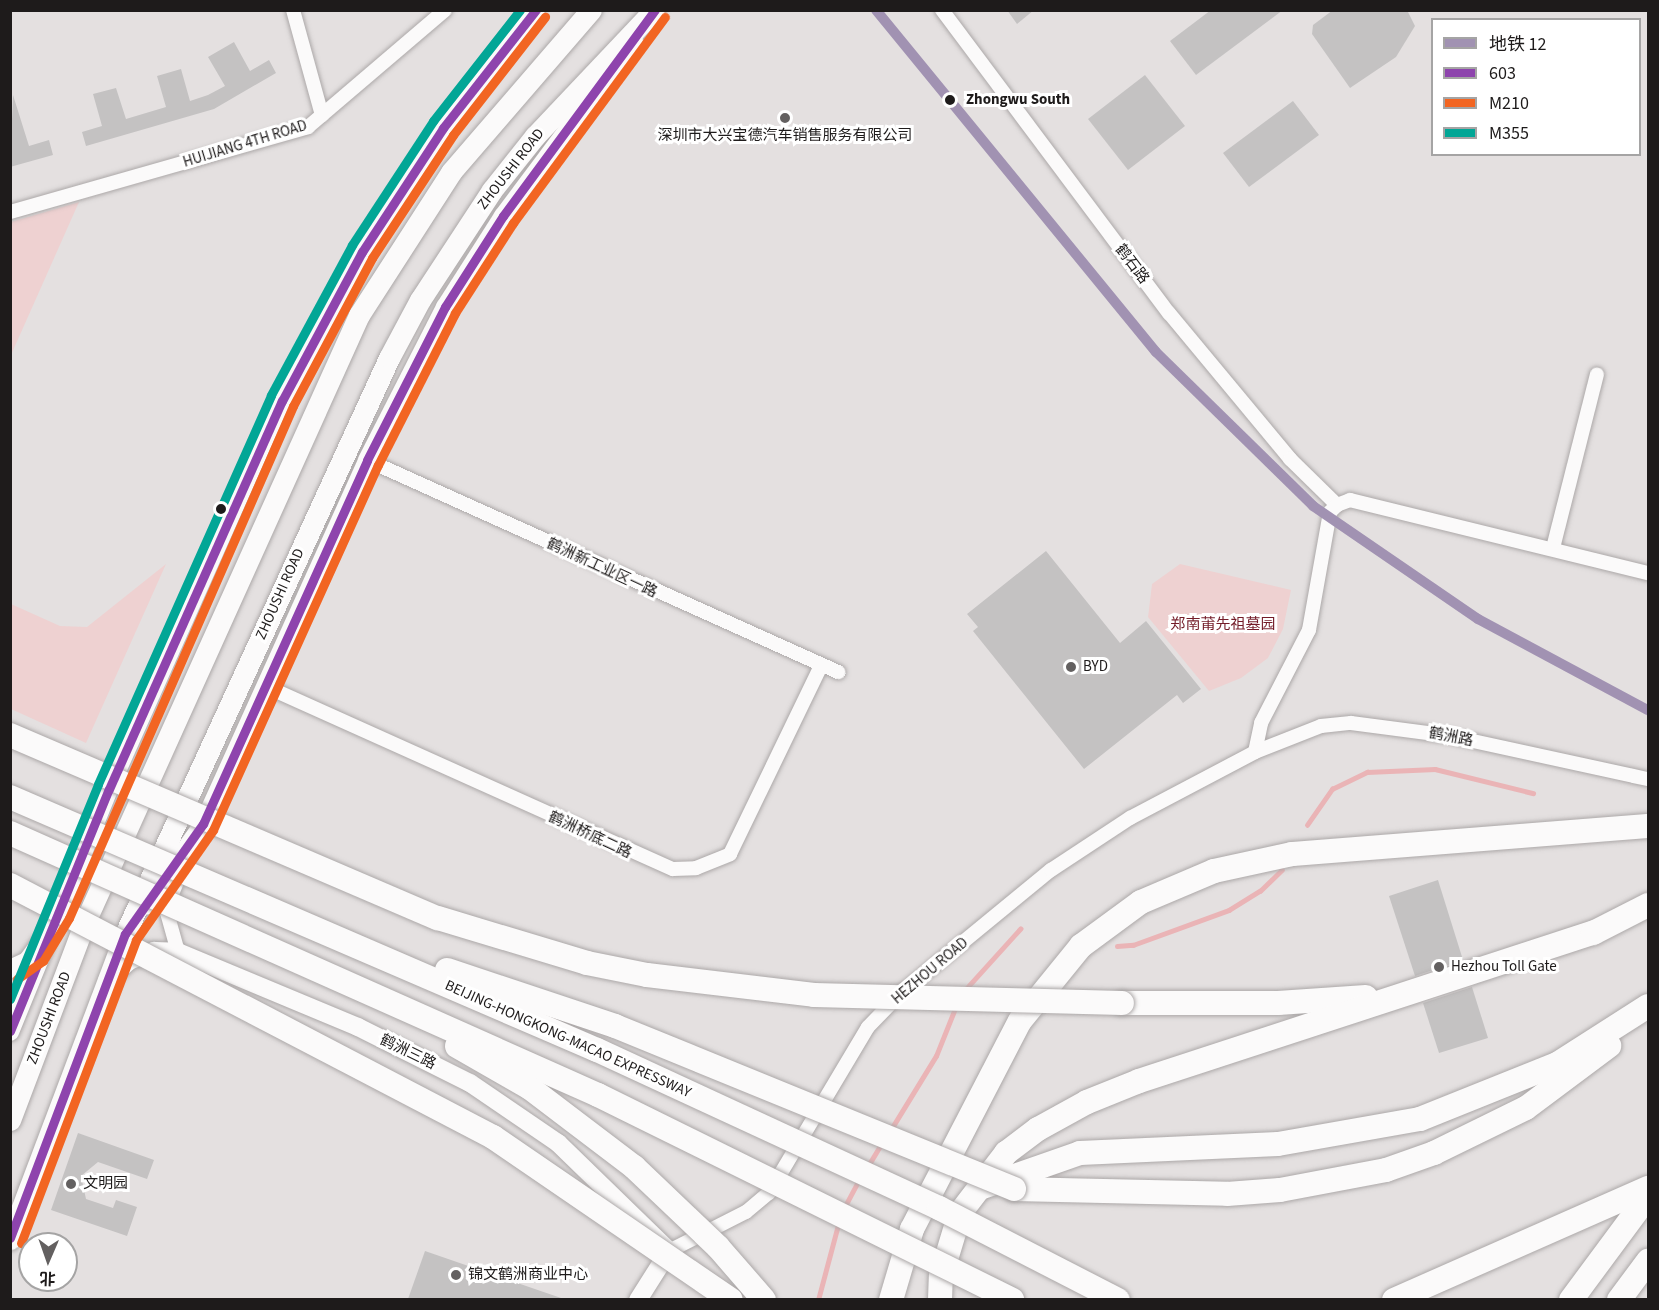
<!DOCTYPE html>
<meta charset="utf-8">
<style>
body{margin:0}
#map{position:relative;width:1659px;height:1310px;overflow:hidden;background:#e4e0e0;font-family:"Source Sans 3","Noto Sans SC",sans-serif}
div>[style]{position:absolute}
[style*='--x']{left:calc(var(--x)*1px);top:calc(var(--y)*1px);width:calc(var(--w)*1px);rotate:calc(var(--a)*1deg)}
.green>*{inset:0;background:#eed1d1}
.stream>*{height:4.5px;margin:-2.25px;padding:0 2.25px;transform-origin:2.25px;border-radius:2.25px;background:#eab4b6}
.building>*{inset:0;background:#c4c2c2}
.roads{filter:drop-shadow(0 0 2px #aca8a8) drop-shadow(0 0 2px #aca8a8)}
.street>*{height:14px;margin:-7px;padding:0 7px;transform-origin:7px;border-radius:7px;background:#fbfafa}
.secondary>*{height:18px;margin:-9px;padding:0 9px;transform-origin:9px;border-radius:9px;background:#fbfafa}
.primary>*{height:21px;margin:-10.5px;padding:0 10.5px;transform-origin:10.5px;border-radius:10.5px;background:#fbfafa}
.highway>*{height:24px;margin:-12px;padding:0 12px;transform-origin:12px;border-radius:12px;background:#fbfafa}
.bridges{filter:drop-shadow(0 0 2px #aca8a8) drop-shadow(0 0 2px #aca8a8)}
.highway-bridge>*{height:24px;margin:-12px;padding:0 12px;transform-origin:12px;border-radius:12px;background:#fbfafa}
.bus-1>*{height:9px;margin:-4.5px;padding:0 4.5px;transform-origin:4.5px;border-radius:4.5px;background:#8e44ad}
.bus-2>*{height:9px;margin:-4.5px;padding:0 4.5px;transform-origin:4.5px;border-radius:4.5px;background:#f26522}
.bus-3>*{height:9px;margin:-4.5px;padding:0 4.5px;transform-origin:4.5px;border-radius:4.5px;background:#02a696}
.metro-1>*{height:10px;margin:-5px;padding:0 5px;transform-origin:5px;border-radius:5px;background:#a192b2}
.dots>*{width:16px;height:16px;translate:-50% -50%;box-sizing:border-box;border:3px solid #fff;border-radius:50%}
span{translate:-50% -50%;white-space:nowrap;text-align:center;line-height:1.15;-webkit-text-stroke:6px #fff;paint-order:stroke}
.stop-label{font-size:15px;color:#1e1b1b;font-weight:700}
.left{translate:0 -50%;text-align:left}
.poi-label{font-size:15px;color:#1e1b1b}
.street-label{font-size:15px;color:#1e1b1b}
.park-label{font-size:15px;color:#731c28}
.frame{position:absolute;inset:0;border:12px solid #1e1b1b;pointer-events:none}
.legend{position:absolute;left:1431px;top:18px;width:210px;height:138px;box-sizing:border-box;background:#fff;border:2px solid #a5a4a4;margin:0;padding:8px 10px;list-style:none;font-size:18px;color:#1e1b1b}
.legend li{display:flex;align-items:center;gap:12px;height:30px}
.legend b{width:30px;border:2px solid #a5a4a4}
.north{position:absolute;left:18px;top:1232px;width:60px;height:60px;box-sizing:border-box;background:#fff;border:2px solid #a5a4a4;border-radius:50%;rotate:182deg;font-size:16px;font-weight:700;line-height:24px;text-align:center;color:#1e1b1b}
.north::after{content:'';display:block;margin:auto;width:21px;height:27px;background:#636060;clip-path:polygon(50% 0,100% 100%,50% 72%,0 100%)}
</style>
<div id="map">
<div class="green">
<div style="clip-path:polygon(79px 202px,11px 355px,11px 222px)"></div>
<div style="clip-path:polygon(166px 564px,86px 743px,11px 709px,11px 604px,60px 626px,87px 627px)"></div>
<div style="clip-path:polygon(1180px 564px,1291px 590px,1283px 629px,1268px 658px,1241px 678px,1209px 691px,1148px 617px,1152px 584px)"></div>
</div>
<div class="stream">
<div style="--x:1307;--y:825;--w:44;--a:-55.2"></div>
<div style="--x:1332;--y:789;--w:39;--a:-26"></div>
<div style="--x:1367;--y:772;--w:68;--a:-2.5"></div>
<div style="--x:1435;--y:769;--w:101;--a:13.8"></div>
<div style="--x:1117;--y:946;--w:16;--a:-4"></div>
<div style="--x:1133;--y:945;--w:102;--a:-20"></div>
<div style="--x:1229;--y:910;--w:36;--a:-32"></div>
<div style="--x:1260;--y:891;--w:30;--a:-44"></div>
<div style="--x:964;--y:991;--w:84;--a:-47.9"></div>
<div style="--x:890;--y:1131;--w:88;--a:-58.5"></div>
<div style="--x:936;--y:1056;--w:54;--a:-68.2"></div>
<div style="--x:868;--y:1166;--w:27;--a:-59"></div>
<div style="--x:844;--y:1208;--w:34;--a:-62"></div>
<div style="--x:818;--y:1300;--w:82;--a:-75.1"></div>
</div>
<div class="building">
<div style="clip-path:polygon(1007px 10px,1034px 10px,1017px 24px)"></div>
<div style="clip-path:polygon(1211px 10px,1283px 10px,1196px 75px,1170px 41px)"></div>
<div style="clip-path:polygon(1333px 10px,1407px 10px,1415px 26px,1396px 57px,1350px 88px,1312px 34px,1313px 25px)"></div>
<div style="clip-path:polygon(234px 42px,250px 71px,269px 60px,276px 73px,214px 109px,86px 146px,82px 132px,102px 126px,93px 94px,116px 88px,126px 119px,166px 107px,157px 76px,181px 69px,190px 101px,208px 95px,225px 86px,208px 57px)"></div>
<div style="clip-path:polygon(1145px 75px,1185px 126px,1128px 170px,1088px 119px)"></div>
<div style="clip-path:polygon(13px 95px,29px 146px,49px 140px,53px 155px,10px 167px)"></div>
<div style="clip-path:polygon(1293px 101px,1319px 135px,1249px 187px,1223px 153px)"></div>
<div style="clip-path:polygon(1046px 551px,1120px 643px,1146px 621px,1201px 689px,1183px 703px,1177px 695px,1084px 769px,973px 631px,978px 627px,967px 614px)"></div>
<div style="clip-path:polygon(1438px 880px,1463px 960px,1415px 976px,1389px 896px)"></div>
<div style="clip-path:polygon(1472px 987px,1488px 1038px,1439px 1053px,1423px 1003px)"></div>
<div style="clip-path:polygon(78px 1133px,154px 1160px,147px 1179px,98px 1162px,81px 1176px,86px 1199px,113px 1208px,116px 1200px,137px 1207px,127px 1236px,51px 1210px)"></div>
<div style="clip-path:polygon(425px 1251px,561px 1298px,561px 1299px,408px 1299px)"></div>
</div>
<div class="roads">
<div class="street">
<div style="--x:293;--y:10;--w:109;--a:74.6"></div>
<div style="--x:942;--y:10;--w:379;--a:53.2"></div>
<div style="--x:1169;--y:313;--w:190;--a:50.3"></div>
<div style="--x:1290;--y:459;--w:66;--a:44.4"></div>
<div style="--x:10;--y:212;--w:310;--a:-15.9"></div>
<div style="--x:308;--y:127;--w:180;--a:-40.5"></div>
<div style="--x:367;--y:460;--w:517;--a:24.23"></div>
<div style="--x:1553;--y:548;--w:179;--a:-75.8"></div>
<div style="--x:265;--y:686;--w:447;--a:24.2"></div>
<div style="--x:673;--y:869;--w:23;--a:-2"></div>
<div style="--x:696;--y:868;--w:37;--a:-22"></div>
<div style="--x:730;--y:854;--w:207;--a:-64.2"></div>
<div style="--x:1255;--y:752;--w:30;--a:-78"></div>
<div style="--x:1261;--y:723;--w:105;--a:-62.7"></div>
<div style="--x:1309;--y:630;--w:120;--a:-79.9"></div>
<div style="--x:1330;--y:512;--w:10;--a:-45"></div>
<div style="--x:1337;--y:505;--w:14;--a:-21"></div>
<div style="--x:1350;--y:500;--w:307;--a:13.8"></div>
<div style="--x:178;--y:952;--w:45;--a:-105.6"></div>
<div style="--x:166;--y:909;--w:45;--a:-68"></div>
<div style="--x:674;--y:1257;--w:8;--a:-130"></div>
<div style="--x:669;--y:1251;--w:86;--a:-26.9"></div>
<div style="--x:746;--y:1212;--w:30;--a:-40"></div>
<div style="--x:769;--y:1193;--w:193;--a:-59.2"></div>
<div style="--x:868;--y:1027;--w:47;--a:-45.9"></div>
<div style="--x:901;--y:993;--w:194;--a:-39.4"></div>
<div style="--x:1051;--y:870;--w:95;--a:-33.4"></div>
<div style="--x:1130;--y:818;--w:141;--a:-27.8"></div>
<div style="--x:1255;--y:752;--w:71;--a:-21.5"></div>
<div style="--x:1321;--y:726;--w:30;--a:-6"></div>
<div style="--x:1351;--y:723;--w:100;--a:7.5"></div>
<div style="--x:1450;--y:736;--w:203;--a:12.3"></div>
</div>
<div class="secondary">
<div style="--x:145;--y:906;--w:100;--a:-54.7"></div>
<div style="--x:203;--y:824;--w:399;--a:-65.7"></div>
<div style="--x:367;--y:460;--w:172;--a:-63"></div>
<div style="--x:445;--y:307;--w:108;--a:-57.5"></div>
<div style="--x:503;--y:216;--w:219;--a:-53.2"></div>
<div style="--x:10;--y:969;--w:19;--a:-25"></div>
<div style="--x:27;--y:961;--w:22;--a:-54"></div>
<div style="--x:107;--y:981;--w:30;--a:-42"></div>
<div style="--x:129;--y:961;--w:27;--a:-22"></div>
<div style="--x:154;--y:951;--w:24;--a:2"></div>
<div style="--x:178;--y:952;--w:195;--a:22.6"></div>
<div style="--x:358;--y:1027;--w:125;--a:26.6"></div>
<div style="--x:470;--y:1083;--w:107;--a:34.3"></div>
<div style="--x:558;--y:1143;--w:155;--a:44.2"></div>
<div style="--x:669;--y:1251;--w:58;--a:122.3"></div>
<div style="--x:10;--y:1032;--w:262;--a:-67.8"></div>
<div style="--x:109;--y:789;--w:425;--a:-66"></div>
<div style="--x:282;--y:401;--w:169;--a:-61.8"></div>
<div style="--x:362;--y:252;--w:148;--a:-56.8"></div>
<div style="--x:443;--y:128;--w:150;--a:-51.8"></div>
</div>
<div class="primary">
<div style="--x:10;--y:1120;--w:212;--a:-69.3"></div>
<div style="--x:85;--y:922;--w:666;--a:-65.71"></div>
<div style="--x:359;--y:315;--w:170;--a:-57.2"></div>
<div style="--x:451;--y:172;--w:214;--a:-49.2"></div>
<div style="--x:10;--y:1239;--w:326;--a:-69.3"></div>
<div style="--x:125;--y:934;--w:634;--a:-65.38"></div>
<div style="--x:389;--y:358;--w:66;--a:-61.9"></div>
<div style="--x:420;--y:300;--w:131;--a:-56.8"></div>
<div style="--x:492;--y:190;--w:69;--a:-51.5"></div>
<div style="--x:535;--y:136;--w:173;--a:-46.6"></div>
</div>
<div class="highway">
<div style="--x:1122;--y:1003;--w:156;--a:0"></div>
<div style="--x:1278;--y:1003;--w:88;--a:-3.9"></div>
<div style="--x:980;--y:1188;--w:106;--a:-19.3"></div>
<div style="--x:1080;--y:1153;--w:198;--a:-2.6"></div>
<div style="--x:1278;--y:1144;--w:144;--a:-10"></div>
<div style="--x:1420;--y:1119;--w:148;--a:-21.9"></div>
<div style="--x:1557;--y:1064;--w:108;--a:-32.5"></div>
<div style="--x:1014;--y:1189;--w:213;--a:1.3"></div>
<div style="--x:1227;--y:1194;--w:53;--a:-4.3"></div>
<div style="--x:1280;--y:1190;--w:108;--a:-10.7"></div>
<div style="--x:1386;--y:1170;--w:51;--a:-19.5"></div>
<div style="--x:1434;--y:1153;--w:102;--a:-26.1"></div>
<div style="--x:1526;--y:1108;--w:104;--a:-36.8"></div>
<div style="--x:891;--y:1300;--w:74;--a:-73.5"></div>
<div style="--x:912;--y:1229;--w:234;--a:-62.6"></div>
<div style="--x:1020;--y:1021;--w:97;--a:-50.9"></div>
<div style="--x:1081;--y:946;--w:74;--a:-36.3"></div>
<div style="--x:1141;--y:902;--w:79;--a:-23"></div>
<div style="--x:1214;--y:871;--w:80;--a:-12.3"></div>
<div style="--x:1292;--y:854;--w:357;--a:-4.5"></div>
<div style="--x:940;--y:1300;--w:24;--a:-88"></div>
<div style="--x:941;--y:1276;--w:66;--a:-73.2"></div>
<div style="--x:960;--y:1213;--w:76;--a:-52.5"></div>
<div style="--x:1006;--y:1153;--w:40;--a:-37"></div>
<div style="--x:1038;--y:1129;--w:56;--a:-28.9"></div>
<div style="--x:1087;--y:1102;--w:56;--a:-22"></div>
<div style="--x:1139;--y:1081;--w:478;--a:-18.1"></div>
<div style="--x:1593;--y:933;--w:62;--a:-27"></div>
<div style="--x:1394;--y:1300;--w:278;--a:-23.8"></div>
<div style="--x:1571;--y:1300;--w:129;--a:-53.5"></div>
<div style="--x:1619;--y:1300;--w:49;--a:-53.4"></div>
</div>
</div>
<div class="bridges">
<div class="highway-bridge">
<div style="--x:10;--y:735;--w:465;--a:23.2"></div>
<div style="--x:438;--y:918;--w:156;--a:16.8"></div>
<div style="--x:587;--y:963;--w:61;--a:11.3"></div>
<div style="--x:647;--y:975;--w:168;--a:6.8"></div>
<div style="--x:814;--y:995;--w:308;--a:1.5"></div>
<div style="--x:10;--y:797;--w:639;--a:23.32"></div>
<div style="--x:597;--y:1050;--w:377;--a:24.8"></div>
<div style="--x:939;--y:1208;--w:201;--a:27.2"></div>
<div style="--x:10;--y:833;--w:644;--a:24.02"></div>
<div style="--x:598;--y:1095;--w:462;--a:26.3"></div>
<div style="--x:10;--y:885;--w:545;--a:27.55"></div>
<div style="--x:493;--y:1137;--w:288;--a:34.4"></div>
<div style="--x:447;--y:970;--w:177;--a:18.4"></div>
<div style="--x:615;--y:1026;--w:431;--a:22.2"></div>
<div style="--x:457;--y:1046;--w:84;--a:29.9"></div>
<div style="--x:530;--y:1088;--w:131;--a:37.2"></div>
<div style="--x:634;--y:1167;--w:116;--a:43.6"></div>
<div style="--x:718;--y:1247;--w:70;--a:49"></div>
</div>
</div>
<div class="bus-1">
<div style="--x:10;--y:1031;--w:261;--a:-67.8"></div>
<div style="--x:109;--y:789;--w:425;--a:-66"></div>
<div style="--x:282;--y:401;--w:169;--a:-61.8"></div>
<div style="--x:362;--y:252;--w:148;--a:-56.8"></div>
<div style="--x:443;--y:128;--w:150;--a:-51.8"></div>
<div style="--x:10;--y:1238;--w:325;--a:-69.3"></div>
<div style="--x:125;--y:934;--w:135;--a:-54.7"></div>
<div style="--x:203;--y:824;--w:399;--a:-65.7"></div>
<div style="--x:367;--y:460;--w:172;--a:-63"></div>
<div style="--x:445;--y:307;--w:108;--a:-57.5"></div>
<div style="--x:503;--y:216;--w:256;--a:-53.6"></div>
</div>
<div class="bus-2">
<div style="--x:17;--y:979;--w:32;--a:-35"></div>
<div style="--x:43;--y:961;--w:50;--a:-58.8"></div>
<div style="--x:69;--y:918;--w:559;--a:-66.37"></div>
<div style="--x:293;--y:406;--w:168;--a:-61.9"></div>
<div style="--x:372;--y:258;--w:147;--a:-56.6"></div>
<div style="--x:453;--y:135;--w:150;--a:-52.1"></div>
<div style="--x:21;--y:1243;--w:324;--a:-69.2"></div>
<div style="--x:136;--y:940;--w:134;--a:-55"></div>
<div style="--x:213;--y:830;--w:401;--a:-65.7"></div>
<div style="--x:378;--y:465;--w:170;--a:-63.1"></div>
<div style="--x:455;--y:313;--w:107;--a:-57.2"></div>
<div style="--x:513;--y:223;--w:256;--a:-53.6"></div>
</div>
<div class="bus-3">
<div style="--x:10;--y:999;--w:232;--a:-67.7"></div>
<div style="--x:98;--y:784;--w:426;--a:-66"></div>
<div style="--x:271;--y:395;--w:170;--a:-61.6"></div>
<div style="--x:352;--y:245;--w:148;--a:-56.8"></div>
<div style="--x:433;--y:121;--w:141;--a:-51.9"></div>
</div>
<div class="metro-1">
<div style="--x:876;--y:10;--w:442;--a:50.7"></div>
<div style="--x:1156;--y:352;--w:220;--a:44.4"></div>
<div style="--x:1313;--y:506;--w:200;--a:34.4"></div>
<div style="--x:1478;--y:619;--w:193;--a:28.2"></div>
</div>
<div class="dots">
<div style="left:950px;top:100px;background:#1e1b1b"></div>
<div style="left:785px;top:118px;background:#636060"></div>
<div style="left:221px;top:509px;background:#1e1b1b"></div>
<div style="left:1071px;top:667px;background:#636060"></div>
<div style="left:1439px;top:967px;background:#636060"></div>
<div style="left:71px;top:1184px;background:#636060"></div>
<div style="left:456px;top:1275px;background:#636060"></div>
</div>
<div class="stop-label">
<span class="left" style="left:966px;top:100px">Zhongwu South</span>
</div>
<div class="poi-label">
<span style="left:785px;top:136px">深圳市大兴宝德汽车销售服务有限公司</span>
<span class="left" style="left:1083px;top:667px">BYD</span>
<span class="left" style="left:1451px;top:967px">Hezhou Toll Gate</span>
<span class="left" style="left:83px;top:1184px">文明园</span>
<span class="left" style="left:468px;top:1275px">锦文鹤洲商业中心</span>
</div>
<div class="street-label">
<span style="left:245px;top:144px;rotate:-17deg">HUIJIANG 4TH ROAD</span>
<span style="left:511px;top:169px;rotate:-52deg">ZHOUSHI ROAD</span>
<span style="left:1132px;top:264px;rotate:53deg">鹤石路</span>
<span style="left:602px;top:568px;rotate:25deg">鹤洲新工业区一路</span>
<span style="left:280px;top:594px;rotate:-66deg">ZHOUSHI ROAD</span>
<span style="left:1451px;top:737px;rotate:11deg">鹤洲路</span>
<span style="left:590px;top:835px;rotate:25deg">鹤洲桥底二路</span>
<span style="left:930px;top:971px;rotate:-40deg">HEZHOU ROAD</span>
<span style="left:49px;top:1018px;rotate:-69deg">ZHOUSHI ROAD</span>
<span style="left:568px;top:1039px;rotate:24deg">BEIJING-HONGKONG-MACAO EXPRESSWAY</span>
<span style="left:408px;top:1052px;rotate:26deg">鹤洲三路</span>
</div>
<div class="park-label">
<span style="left:1223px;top:625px">郑南莆先祖墓园</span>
</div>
<div class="frame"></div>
<ul class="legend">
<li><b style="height:8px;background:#a192b2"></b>地铁 12</li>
<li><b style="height:8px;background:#8e44ad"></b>603</li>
<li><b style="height:8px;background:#f26522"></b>M210</li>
<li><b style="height:8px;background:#02a696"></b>M355</li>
</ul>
<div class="north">北</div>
</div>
